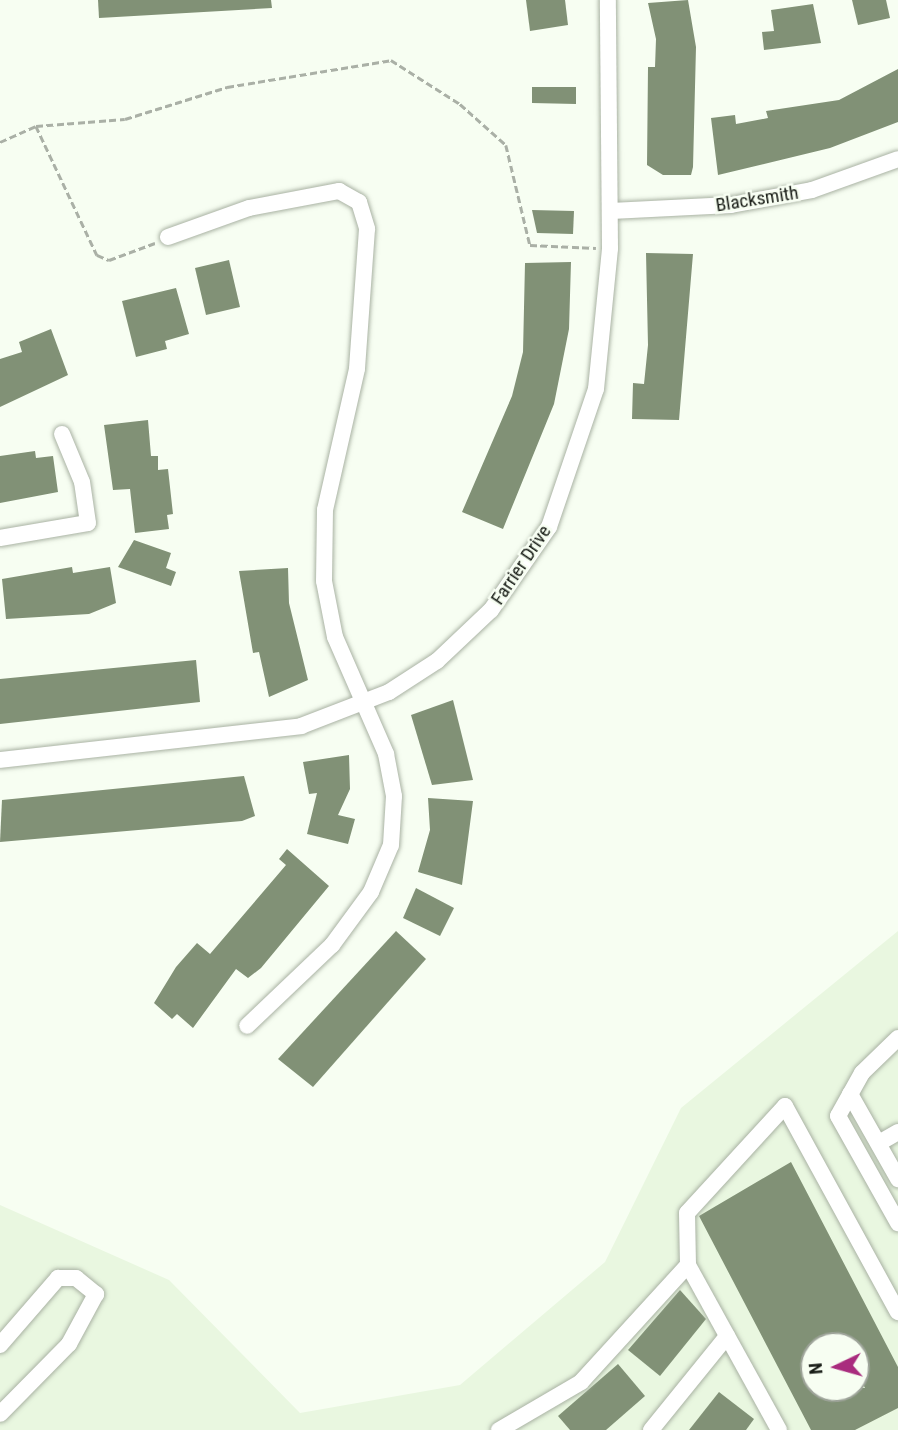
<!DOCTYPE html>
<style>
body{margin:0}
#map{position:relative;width:898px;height:1430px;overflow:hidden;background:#f7fef2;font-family:"Roboto Condensed",sans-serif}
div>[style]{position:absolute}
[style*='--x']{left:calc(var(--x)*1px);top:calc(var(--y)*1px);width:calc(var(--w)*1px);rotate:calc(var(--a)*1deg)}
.built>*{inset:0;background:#e9f7e0}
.building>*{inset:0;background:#819176}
.path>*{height:2.5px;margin-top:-1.25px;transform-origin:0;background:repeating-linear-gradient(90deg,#aab0a6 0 7px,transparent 0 10.5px)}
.roads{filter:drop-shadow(0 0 2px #a9b2a3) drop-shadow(0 0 2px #a9b2a3)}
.minor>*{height:16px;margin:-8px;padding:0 8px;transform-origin:8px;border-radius:8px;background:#fff}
span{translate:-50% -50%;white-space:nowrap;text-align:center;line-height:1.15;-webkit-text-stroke:5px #f7fef2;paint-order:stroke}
.street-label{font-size:19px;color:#181c16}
.north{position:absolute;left:800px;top:1332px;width:70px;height:70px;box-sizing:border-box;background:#f7fef2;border:2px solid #9ea49a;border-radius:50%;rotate:265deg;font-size:19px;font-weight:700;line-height:28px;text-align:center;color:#181c16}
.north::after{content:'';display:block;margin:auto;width:24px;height:32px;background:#a92c7e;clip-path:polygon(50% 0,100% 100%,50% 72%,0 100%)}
</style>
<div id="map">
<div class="built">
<div style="clip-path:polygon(evenodd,898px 931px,898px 1430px,0 1430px,0 1205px,169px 1280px,300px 1413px,460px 1385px,605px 1262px,681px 1108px,898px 931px,814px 1346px,856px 1346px,856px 1388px,814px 1388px,814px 1346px)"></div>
</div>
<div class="building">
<div style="clip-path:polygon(98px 0,271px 0,272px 8px,99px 18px)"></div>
<div style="clip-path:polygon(526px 0,565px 0,568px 25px,530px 31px)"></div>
<div style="clip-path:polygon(688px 0,696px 47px,693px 167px,691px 175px,663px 175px,647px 165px,648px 67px,655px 67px,656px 39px,648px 3px)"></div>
<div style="clip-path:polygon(852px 0,886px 0,890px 18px,858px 25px)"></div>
<div style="clip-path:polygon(813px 4px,821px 43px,764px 50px,762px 32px,774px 31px,771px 10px)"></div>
<div style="clip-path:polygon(898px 69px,898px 122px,830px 148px,718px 175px,711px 118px,735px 115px,736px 124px,768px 118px,766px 111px,839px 100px)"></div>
<div style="clip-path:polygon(532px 87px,576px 87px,576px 104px,532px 103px)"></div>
<div style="clip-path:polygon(532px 210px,574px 211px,573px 234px,537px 233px)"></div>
<div style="clip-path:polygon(646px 253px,693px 254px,679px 420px,632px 419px,633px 383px,644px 384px,648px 345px)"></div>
<div style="clip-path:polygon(229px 260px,240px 307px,206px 315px,195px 268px)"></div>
<div style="clip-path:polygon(571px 262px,569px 329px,554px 404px,503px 529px,462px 512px,512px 396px,523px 352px,525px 263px)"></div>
<div style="clip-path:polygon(176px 288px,189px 334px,165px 341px,167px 349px,136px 357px,122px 301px)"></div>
<div style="clip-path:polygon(51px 329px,68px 375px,0 407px,0 359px,22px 352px,19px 342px)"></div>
<div style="clip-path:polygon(148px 420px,151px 456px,158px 456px,158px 470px,168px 469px,173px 514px,167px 515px,169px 529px,135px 533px,130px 489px,113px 490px,104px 425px)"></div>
<div style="clip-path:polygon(35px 451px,36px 458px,53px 456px,58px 492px,0 503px,0 456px)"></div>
<div style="clip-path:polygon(134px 540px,171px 553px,166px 568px,176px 572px,171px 586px,118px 567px)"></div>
<div style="clip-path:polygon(72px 567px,73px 573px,110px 567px,116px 603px,89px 614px,6px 619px,2px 579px)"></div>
<div style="clip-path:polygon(288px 568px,289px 603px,308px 680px,269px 697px,259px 652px,253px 653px,239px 571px)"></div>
<div style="clip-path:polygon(196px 660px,200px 702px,0 724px,0 679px)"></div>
<div style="clip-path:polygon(453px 700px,473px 780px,432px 785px,411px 715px)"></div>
<div style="clip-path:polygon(349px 755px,350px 789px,338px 815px,355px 819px,348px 844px,307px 834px,317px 793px,309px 794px,303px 762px)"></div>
<div style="clip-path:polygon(244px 776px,255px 816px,242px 821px,0 842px,2px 800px)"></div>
<div style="clip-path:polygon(428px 798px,473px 801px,462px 885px,418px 872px,430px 830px)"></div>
<div style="clip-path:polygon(287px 849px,329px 886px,261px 968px,248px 978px,236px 969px,193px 1028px,177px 1014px,172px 1019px,154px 1003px,176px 967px,197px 943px,210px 954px,286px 865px,279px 859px)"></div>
<div style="clip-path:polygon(416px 888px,454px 908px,440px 936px,403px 918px)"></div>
<div style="clip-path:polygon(396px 931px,426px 959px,313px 1087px,278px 1059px)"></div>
<div style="clip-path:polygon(evenodd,791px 1162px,898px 1367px,898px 1408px,855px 1430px,811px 1430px,699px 1216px,791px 1162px,814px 1346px,856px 1346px,856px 1371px,865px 1388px,814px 1388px,814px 1346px)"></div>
<div style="clip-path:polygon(680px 1290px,706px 1319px,660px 1376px,628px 1350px)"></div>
<div style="clip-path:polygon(618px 1364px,645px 1396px,606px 1430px,570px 1430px,558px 1416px)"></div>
<div style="clip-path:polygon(719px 1392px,754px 1419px,746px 1430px,689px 1430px)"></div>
</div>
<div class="path">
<div style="--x:36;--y:126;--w:143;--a:64.7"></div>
<div style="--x:97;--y:255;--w:13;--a:23"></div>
<div style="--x:109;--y:260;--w:49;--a:-20.3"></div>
<div style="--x:0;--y:142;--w:39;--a:-24"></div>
<div style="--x:36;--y:126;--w:89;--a:-4.5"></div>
<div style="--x:125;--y:119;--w:107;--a:-17.4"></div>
<div style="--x:227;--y:87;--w:166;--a:-9.3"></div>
<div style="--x:391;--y:60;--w:82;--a:32.5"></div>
<div style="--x:460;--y:104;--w:62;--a:41.7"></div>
<div style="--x:506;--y:145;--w:103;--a:76.5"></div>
<div style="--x:530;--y:245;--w:66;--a:2.6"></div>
</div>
<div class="roads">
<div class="minor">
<div style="--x:611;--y:211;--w:120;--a:-2.9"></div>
<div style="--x:731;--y:205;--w:82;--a:-10.5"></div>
<div style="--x:812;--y:190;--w:91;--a:-19.8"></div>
<div style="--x:168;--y:237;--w:86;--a:-19.7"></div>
<div style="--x:249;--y:208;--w:92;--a:-10.7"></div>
<div style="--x:339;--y:191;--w:23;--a:29"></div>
<div style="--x:359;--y:202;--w:28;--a:73"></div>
<div style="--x:367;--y:229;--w:140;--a:94.1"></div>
<div style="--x:357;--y:369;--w:145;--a:102.8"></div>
<div style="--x:325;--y:510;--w:71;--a:90.8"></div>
<div style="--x:324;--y:581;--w:57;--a:78.9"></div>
<div style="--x:335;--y:637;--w:128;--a:66.4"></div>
<div style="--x:386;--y:754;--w:43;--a:79.2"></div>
<div style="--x:394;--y:796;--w:49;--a:93.5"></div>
<div style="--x:391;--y:845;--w:51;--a:113.1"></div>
<div style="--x:371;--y:892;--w:66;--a:126.3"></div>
<div style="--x:332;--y:945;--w:117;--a:136.4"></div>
<div style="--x:0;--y:538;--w:89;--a:-9.7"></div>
<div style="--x:88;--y:523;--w:41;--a:-98.3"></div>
<div style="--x:82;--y:482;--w:52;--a:-112.6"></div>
<div style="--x:0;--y:760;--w:303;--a:-6.4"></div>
<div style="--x:301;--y:726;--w:94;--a:-21.1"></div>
<div style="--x:389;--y:692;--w:57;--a:-32.9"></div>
<div style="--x:437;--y:661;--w:74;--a:-43.4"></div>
<div style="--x:491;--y:610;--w:101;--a:-55.1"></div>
<div style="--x:549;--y:527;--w:146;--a:-71.2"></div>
<div style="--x:596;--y:389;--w:142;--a:-84.3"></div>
<div style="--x:610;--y:248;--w:248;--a:-90.5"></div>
<div style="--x:898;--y:1038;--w:50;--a:135.8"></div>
<div style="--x:862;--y:1073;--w:49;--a:119.2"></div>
<div style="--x:838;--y:1116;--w:123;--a:60.7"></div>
<div style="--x:850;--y:1094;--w:98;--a:60.5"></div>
<div style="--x:879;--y:1143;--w:22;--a:-30"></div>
<div style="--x:688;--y:1265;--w:188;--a:61.1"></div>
<div style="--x:0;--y:1345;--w:89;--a:-49.1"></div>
<div style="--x:58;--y:1278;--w:18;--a:0"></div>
<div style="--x:76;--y:1278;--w:26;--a:39"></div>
<div style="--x:96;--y:1294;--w:57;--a:118.4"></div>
<div style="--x:69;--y:1344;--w:98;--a:134.6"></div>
<div style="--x:499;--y:1430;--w:95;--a:-30.3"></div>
<div style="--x:581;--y:1382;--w:159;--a:-47.6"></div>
<div style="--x:688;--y:1265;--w:52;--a:-91.1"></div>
<div style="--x:687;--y:1213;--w:145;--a:-47.5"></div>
<div style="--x:785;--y:1106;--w:235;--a:61.3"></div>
<div style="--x:651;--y:1430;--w:121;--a:-51"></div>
</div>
</div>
<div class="street-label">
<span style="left:757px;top:199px;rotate:-9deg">Blacksmith</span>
<span style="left:521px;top:565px;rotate:-56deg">Farrier Drive</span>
</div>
<div class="north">N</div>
</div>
